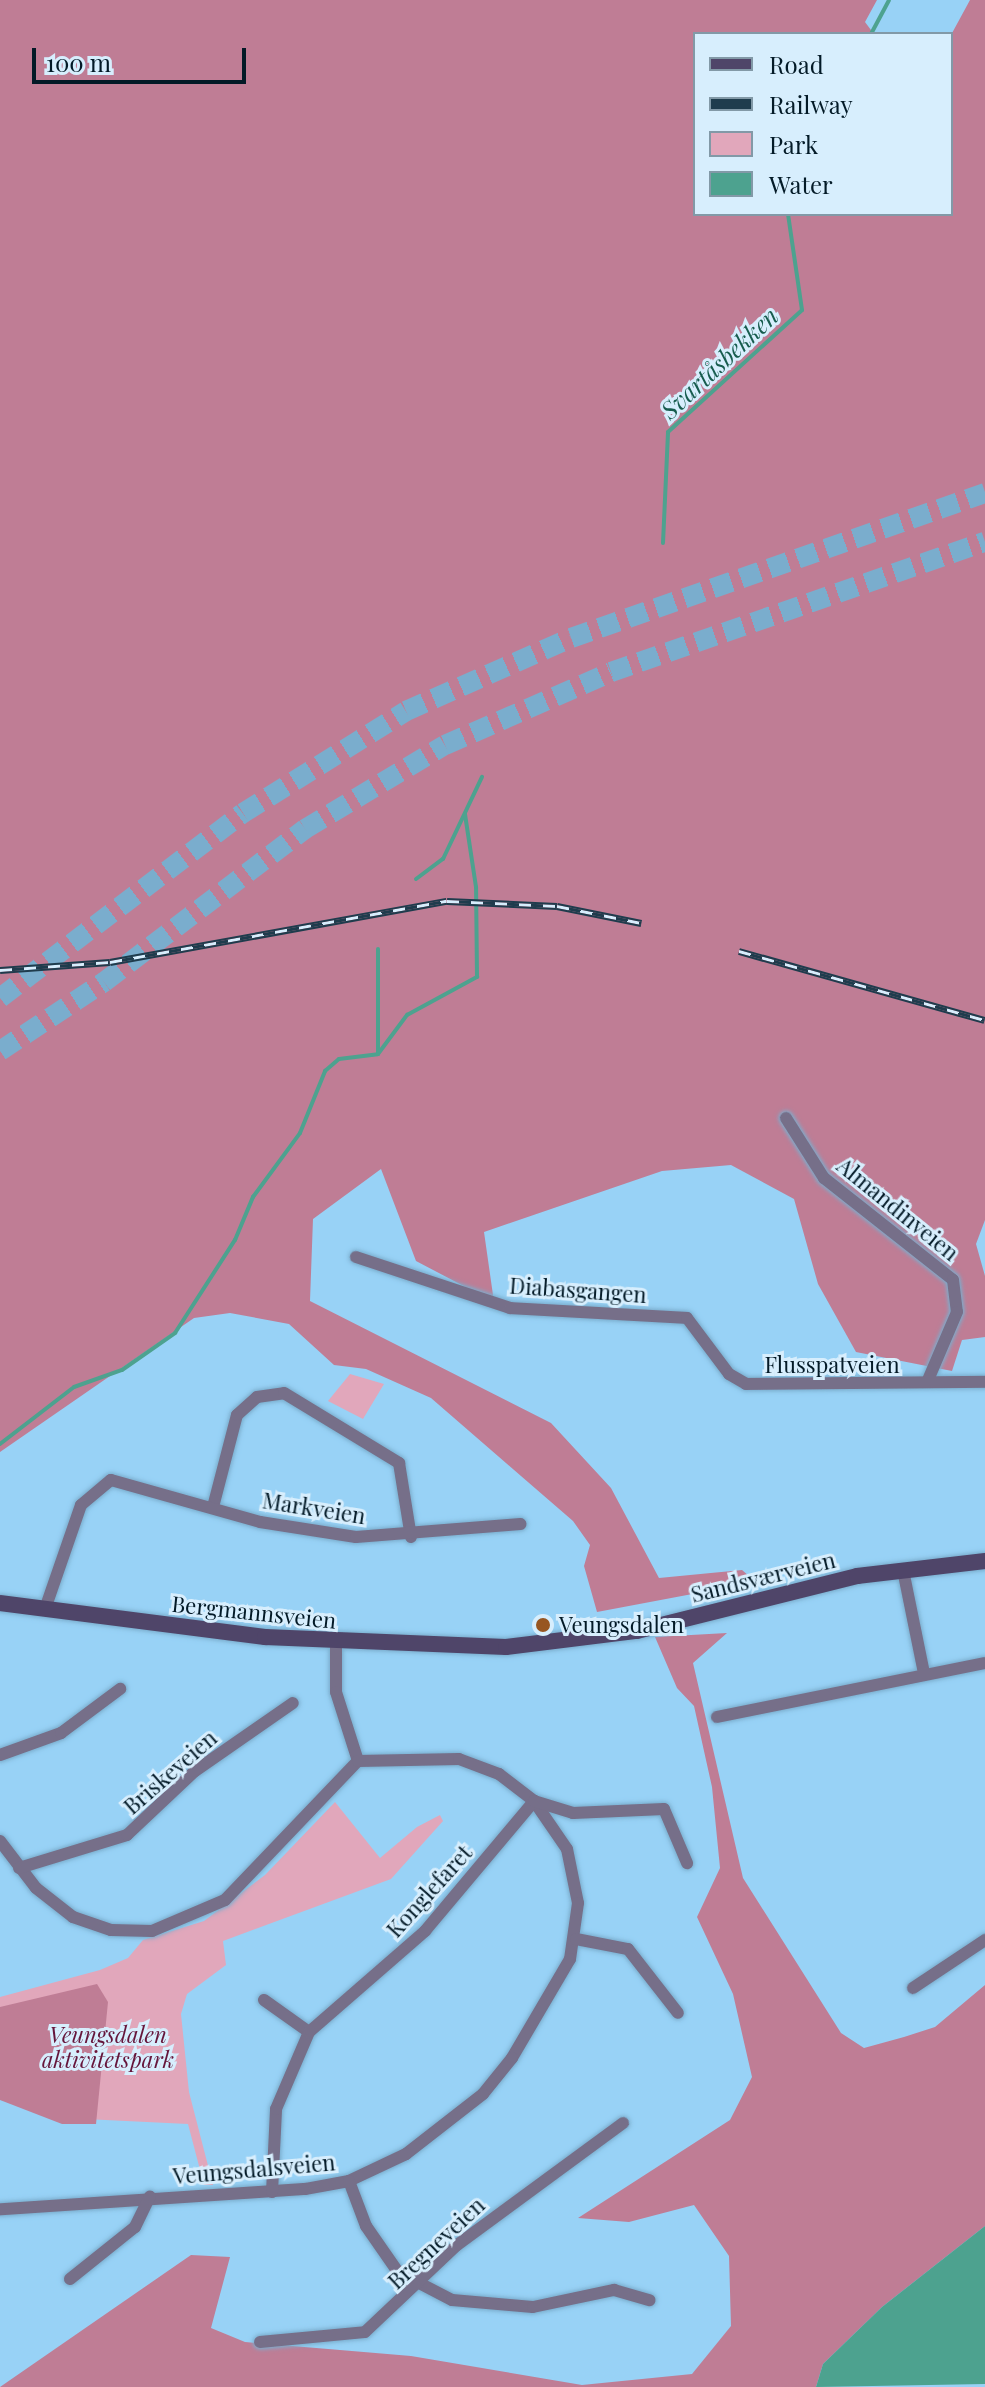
<!DOCTYPE html>
<meta charset="utf-8">
<style>
body{margin:0}
#map{position:relative;width:985px;height:2387px;overflow:hidden;background:#98d2f6;font-family:"Playfair Display",serif}
div>[style]{position:absolute}
[style*='--x']{left:calc(var(--x)*1px);top:calc(var(--y)*1px);width:calc(var(--w)*1px);rotate:calc(var(--a)*1deg)}
.green>*{inset:0;background:#e1a7bb}
.forest>*{inset:0;background:#bf7d95}
.water>*{inset:0;background:#4da28f}
.stream>*{height:4px;margin:-2px;padding:0 2px;transform-origin:2px;border-radius:2px;background:#4da28f}
.trunk-tunnel>*{height:20px;margin-top:-10px;transform-origin:0;background:repeating-linear-gradient(90deg,#7aadcd 0 20px,transparent 0 30px)}
.roads{filter:drop-shadow(0 0 2px #7aadcd) drop-shadow(0 0 2px #7aadcd)}
.minor>*{height:12px;margin:-6px;padding:0 6px;transform-origin:6px;border-radius:6px;background:#766f89}
.secondary>*{height:16px;margin:-8px;padding:0 8px;transform-origin:8px;border-radius:8px;background:#4f4569}
.rail>*{height:7px;margin-top:-3.5px;transform-origin:0;background:repeating-linear-gradient(90deg,#d7eefd 0 12px,#1f3c4d 0 24px);box-sizing:border-box;border-block:2px solid #1f3c4d}
.dots>*{width:22px;height:22px;translate:-50% -50%;box-sizing:border-box;border:4px solid #d7eefd;border-radius:50%}
span{translate:-50% -50%;white-space:nowrap;text-align:center;line-height:1.15;-webkit-text-stroke:6px #d7eefd;paint-order:stroke}
.street-label{font-size:22px;color:#031a27}
.poi-label{font-size:22px;color:#031a27}
.left{translate:0 -50%;text-align:left}
.park-label{font-size:22px;color:#65153b;font-style:italic}
.water-label{font-size:24px;color:#175c4e;font-style:italic}
.legend{position:absolute;left:693px;top:32px;width:260px;height:184px;box-sizing:border-box;background:#d7eefd;border:2px solid #8299a7;margin:0;padding:10px 14px;list-style:none;font-size:24px;color:#031a27}
.legend li{display:flex;align-items:center;gap:16px;height:40px}
.legend b{width:40px;border:2px solid #8299a7}
.scale{position:absolute;left:32px;top:48px;width:214px;height:36px;box-sizing:border-box;border:4px solid #031a27;border-top:0;padding-left:10px;font-size:24px;line-height:28px;white-space:nowrap;color:#031a27;-webkit-text-stroke:6px #d7eefd;paint-order:stroke}
</style>
<div id="map">
<div class="green">
<div style="clip-path:polygon(350px 1374px,384px 1384px,363px 1419px,328px 1401px)"></div>
<div style="clip-path:polygon(335px 1802px,380px 1858px,417px 1827px,440px 1815px,443px 1821px,391px 1879px,223px 1941px,226px 1965px,187px 1994px,181px 2014px,189px 2092px,213px 2185px,204px 2185px,188px 2124px,64px 2118px,0 2096px,0 1997px,100px 1970px,128px 1958px,143px 1940px,204px 1921px,265px 1875px)"></div>
</div>
<div class="forest">
<div style="clip-path:polygon(0 0,877px 0,865px 22px,874px 34px,695px 34px,695px 214px,951px 214px,951px 35px,970px 0,985px 0,985px 1220px,976px 1244px,985px 1276px,985px 1337px,962px 1340px,952px 1371px,856px 1352px,818px 1284px,794px 1199px,731px 1165px,662px 1171px,484px 1232px,494px 1302px,416px 1261px,381px 1169px,313px 1219px,310px 1301px,551px 1423px,611px 1488px,659px 1578px,742px 1570px,756px 1582px,597px 1612px,584px 1566px,590px 1545px,573px 1521px,431px 1398px,366px 1369px,334px 1365px,289px 1324px,230px 1313px,194px 1318px,0 1452px)"></div>
<div style="clip-path:polygon(727px 1633px,693px 1663px,743px 1878px,841px 2033px,864px 2048px,904px 2037px,935px 2027px,985px 1985px,985px 2226px,882px 2307px,823px 2364px,816px 2387px,0 2387px,191px 2255px,230px 2257px,211px 2328px,245px 2342px,411px 2356px,582px 2385px,692px 2374px,731px 2326px,729px 2256px,694px 2205px,629px 2222px,578px 2218px,730px 2120px,752px 2077px,733px 1994px,697px 1917px,720px 1868px,712px 1787px,694px 1706px,677px 1688px,655px 1637px)"></div>
<div style="clip-path:polygon(97px 1984px,108px 2002px,96px 2124px,62px 2124px,0 2100px,0 2007px)"></div>
</div>
<div class="water">
<div style="clip-path:polygon(985px 2226px,985px 2384px,816px 2387px,823px 2364px,882px 2307px)"></div>
</div>
<div class="stream">
<div style="--x:871;--y:34;--w:38;--a:-62"></div>
<div style="--x:663;--y:543;--w:111;--a:-87.4"></div>
<div style="--x:668;--y:432;--w:181;--a:-42.3"></div>
<div style="--x:802;--y:310;--w:97;--a:-98.3"></div>
<div style="--x:416;--y:879;--w:34;--a:-37"></div>
<div style="--x:443;--y:859;--w:91;--a:-64.6"></div>
<div style="--x:378;--y:1054;--w:105;--a:-90"></div>
<div style="--x:0;--y:1444;--w:93;--a:-37.6"></div>
<div style="--x:74;--y:1387;--w:51;--a:-19.5"></div>
<div style="--x:122;--y:1370;--w:65;--a:-34.9"></div>
<div style="--x:175;--y:1333;--w:111;--a:-57.2"></div>
<div style="--x:235;--y:1240;--w:47;--a:-67.3"></div>
<div style="--x:253;--y:1197;--w:79;--a:-53.7"></div>
<div style="--x:300;--y:1133;--w:67;--a:-68"></div>
<div style="--x:325;--y:1071;--w:18;--a:-41"></div>
<div style="--x:339;--y:1059;--w:39;--a:-7"></div>
<div style="--x:378;--y:1054;--w:49;--a:-53.4"></div>
<div style="--x:407;--y:1015;--w:80;--a:-28.5"></div>
<div style="--x:477;--y:977;--w:90;--a:-90.6"></div>
<div style="--x:476;--y:887;--w:74;--a:-98.6"></div>
</div>
<div class="trunk-tunnel">
<div style="--x:0;--y:998;--w:305;--a:-37.3"></div>
<div style="--x:243;--y:813;--w:192;--a:-32"></div>
<div style="--x:406;--y:711;--w:180;--a:-23.9"></div>
<div style="--x:571;--y:638;--w:439;--a:-19.3"></div>
<div style="--x:0;--y:1051;--w:125;--a:-33.6"></div>
<div style="--x:104;--y:982;--w:253;--a:-37.3"></div>
<div style="--x:305;--y:829;--w:163;--a:-31"></div>
<div style="--x:445;--y:745;--w:181;--a:-23.7"></div>
<div style="--x:611;--y:672;--w:396;--a:-19.2"></div>
</div>
<div class="roads">
<div class="minor">
<div style="--x:786;--y:1118;--w:71;--a:57.7"></div>
<div style="--x:824;--y:1178;--w:164;--a:38.3"></div>
<div style="--x:953;--y:1280;--w:32;--a:83"></div>
<div style="--x:957;--y:1312;--w:74;--a:113.1"></div>
<div style="--x:356;--y:1257;--w:162;--a:18.3"></div>
<div style="--x:510;--y:1308;--w:177;--a:3.2"></div>
<div style="--x:687;--y:1318;--w:70;--a:53.1"></div>
<div style="--x:729;--y:1374;--w:20;--a:30"></div>
<div style="--x:746;--y:1384;--w:239;--a:-0.5"></div>
<div style="--x:213;--y:1507;--w:95;--a:-75.4"></div>
<div style="--x:237;--y:1415;--w:27;--a:-42"></div>
<div style="--x:257;--y:1397;--w:27;--a:-8"></div>
<div style="--x:284;--y:1393;--w:135;--a:31.3"></div>
<div style="--x:399;--y:1463;--w:75;--a:80.8"></div>
<div style="--x:903;--y:1570;--w:105;--a:78.5"></div>
<div style="--x:45;--y:1609;--w:110;--a:-70.9"></div>
<div style="--x:81;--y:1505;--w:39;--a:-40"></div>
<div style="--x:111;--y:1480;--w:155;--a:15.7"></div>
<div style="--x:260;--y:1522;--w:97;--a:8.9"></div>
<div style="--x:356;--y:1537;--w:165;--a:-4.5"></div>
<div style="--x:336;--y:1642;--w:50;--a:90"></div>
<div style="--x:336;--y:1692;--w:72;--a:72.3"></div>
<div style="--x:717;--y:1717;--w:273;--a:-11.4"></div>
<div style="--x:0;--y:1755;--w:65;--a:-19.8"></div>
<div style="--x:61;--y:1733;--w:74;--a:-36.7"></div>
<div style="--x:0;--y:1841;--w:59;--a:52.5"></div>
<div style="--x:36;--y:1888;--w:47;--a:38.1"></div>
<div style="--x:73;--y:1917;--w:40;--a:18.9"></div>
<div style="--x:111;--y:1930;--w:41;--a:1.4"></div>
<div style="--x:152;--y:1931;--w:79;--a:-23"></div>
<div style="--x:225;--y:1900;--w:192;--a:-46.3"></div>
<div style="--x:358;--y:1761;--w:101;--a:-1.1"></div>
<div style="--x:459;--y:1759;--w:43;--a:20.6"></div>
<div style="--x:499;--y:1774;--w:44;--a:37.6"></div>
<div style="--x:534;--y:1801;--w:58;--a:55.5"></div>
<div style="--x:567;--y:1849;--w:55;--a:78.5"></div>
<div style="--x:578;--y:1903;--w:57;--a:98.1"></div>
<div style="--x:570;--y:1959;--w:115;--a:120.4"></div>
<div style="--x:512;--y:2058;--w:46;--a:128.9"></div>
<div style="--x:483;--y:2094;--w:98;--a:142.1"></div>
<div style="--x:406;--y:2154;--w:63;--a:154.7"></div>
<div style="--x:349;--y:2181;--w:45;--a:169.7"></div>
<div style="--x:305;--y:2189;--w:306;--a:176.2"></div>
<div style="--x:19;--y:1868;--w:113;--a:-17"></div>
<div style="--x:127;--y:1835;--w:93;--a:-43.3"></div>
<div style="--x:195;--y:1771;--w:119;--a:-34.8"></div>
<div style="--x:576;--y:1939;--w:53;--a:10.9"></div>
<div style="--x:628;--y:1949;--w:81;--a:52"></div>
<div style="--x:913;--y:1988;--w:87;--a:-33.7"></div>
<div style="--x:264;--y:2000;--w:55;--a:35.4"></div>
<div style="--x:349;--y:2181;--w:48;--a:69.3"></div>
<div style="--x:366;--y:2226;--w:56;--a:55.2"></div>
<div style="--x:398;--y:2272;--w:61;--a:27.4"></div>
<div style="--x:452;--y:2300;--w:81;--a:4.9"></div>
<div style="--x:533;--y:2307;--w:83;--a:-11.9"></div>
<div style="--x:614;--y:2290;--w:37;--a:16"></div>
<div style="--x:272;--y:2192;--w:83;--a:-87.2"></div>
<div style="--x:276;--y:2109;--w:84;--a:-66.8"></div>
<div style="--x:309;--y:2032;--w:154;--a:-41"></div>
<div style="--x:425;--y:1931;--w:170;--a:-50"></div>
<div style="--x:534;--y:1801;--w:41;--a:17.1"></div>
<div style="--x:573;--y:1813;--w:91;--a:-2.5"></div>
<div style="--x:664;--y:1809;--w:59;--a:66.9"></div>
<div style="--x:70;--y:2279;--w:83;--a:-38.7"></div>
<div style="--x:135;--y:2227;--w:34;--a:-64"></div>
<div style="--x:260;--y:2342;--w:105;--a:-5.4"></div>
<div style="--x:365;--y:2332;--w:127;--a:-43.4"></div>
<div style="--x:457;--y:2245;--w:206;--a:-36.3"></div>
</div>
<div class="secondary">
<div style="--x:0;--y:1603;--w:267;--a:7.3"></div>
<div style="--x:265;--y:1637;--w:241;--a:2.4"></div>
<div style="--x:506;--y:1647;--w:132;--a:-7"></div>
<div style="--x:637;--y:1631;--w:227;--a:-14"></div>
<div style="--x:857;--y:1576;--w:129;--a:-6.7"></div>
</div>
</div>
<div class="rail">
<div style="--x:739;--y:951;--w:255;--a:15.7"></div>
<div style="--x:0;--y:970;--w:110;--a:-4.2"></div>
<div style="--x:110;--y:962;--w:342;--a:-10.3"></div>
<div style="--x:447;--y:901;--w:110;--a:2.6"></div>
<div style="--x:557;--y:906;--w:86;--a:11.4"></div>
</div>
<div class="dots">
<div style="left:543px;top:1625px;background:#975621"></div>
</div>
<div class="street-label">
<span style="left:898px;top:1209px;rotate:39deg">Almandinveien</span>
<span style="left:578px;top:1290px;rotate:4deg">Diabasgangen</span>
<span style="left:832px;top:1365px">Flusspatveien</span>
<span style="left:314px;top:1508px;rotate:9deg">Markveien</span>
<span style="left:763px;top:1577px;rotate:-14deg">Sandsværveien</span>
<span style="left:254px;top:1612px;rotate:6deg">Bergmannsveien</span>
<span style="left:170px;top:1772px;rotate:-41deg">Briskeveien</span>
<span style="left:429px;top:1891px;rotate:-48deg">Konglefaret</span>
<span style="left:254px;top:2169px;rotate:-5deg">Veungsdalsveien</span>
<span style="left:436px;top:2243px;rotate:-43deg">Bregneveien</span>
</div>
<div class="poi-label">
<span class="left" style="left:559px;top:1625px">Veungsdalen</span>
</div>
<div class="park-label">
<span style="left:108px;top:2047px">Veungsdalen<br>aktivitetspark</span>
</div>
<div class="water-label">
<span style="left:719px;top:363px;rotate:-43deg">Svartåsbekken</span>
</div>
<ul class="legend">
<li><b style="height:10px;background:#4f4569"></b>Road</li>
<li><b style="height:10px;background:#1f3c4d"></b>Railway</li>
<li><b style="height:22px;background:#e1a7bb"></b>Park</li>
<li><b style="height:22px;background:#4da28f"></b>Water</li>
</ul>
<div class="scale">100 m</div>
</div>
